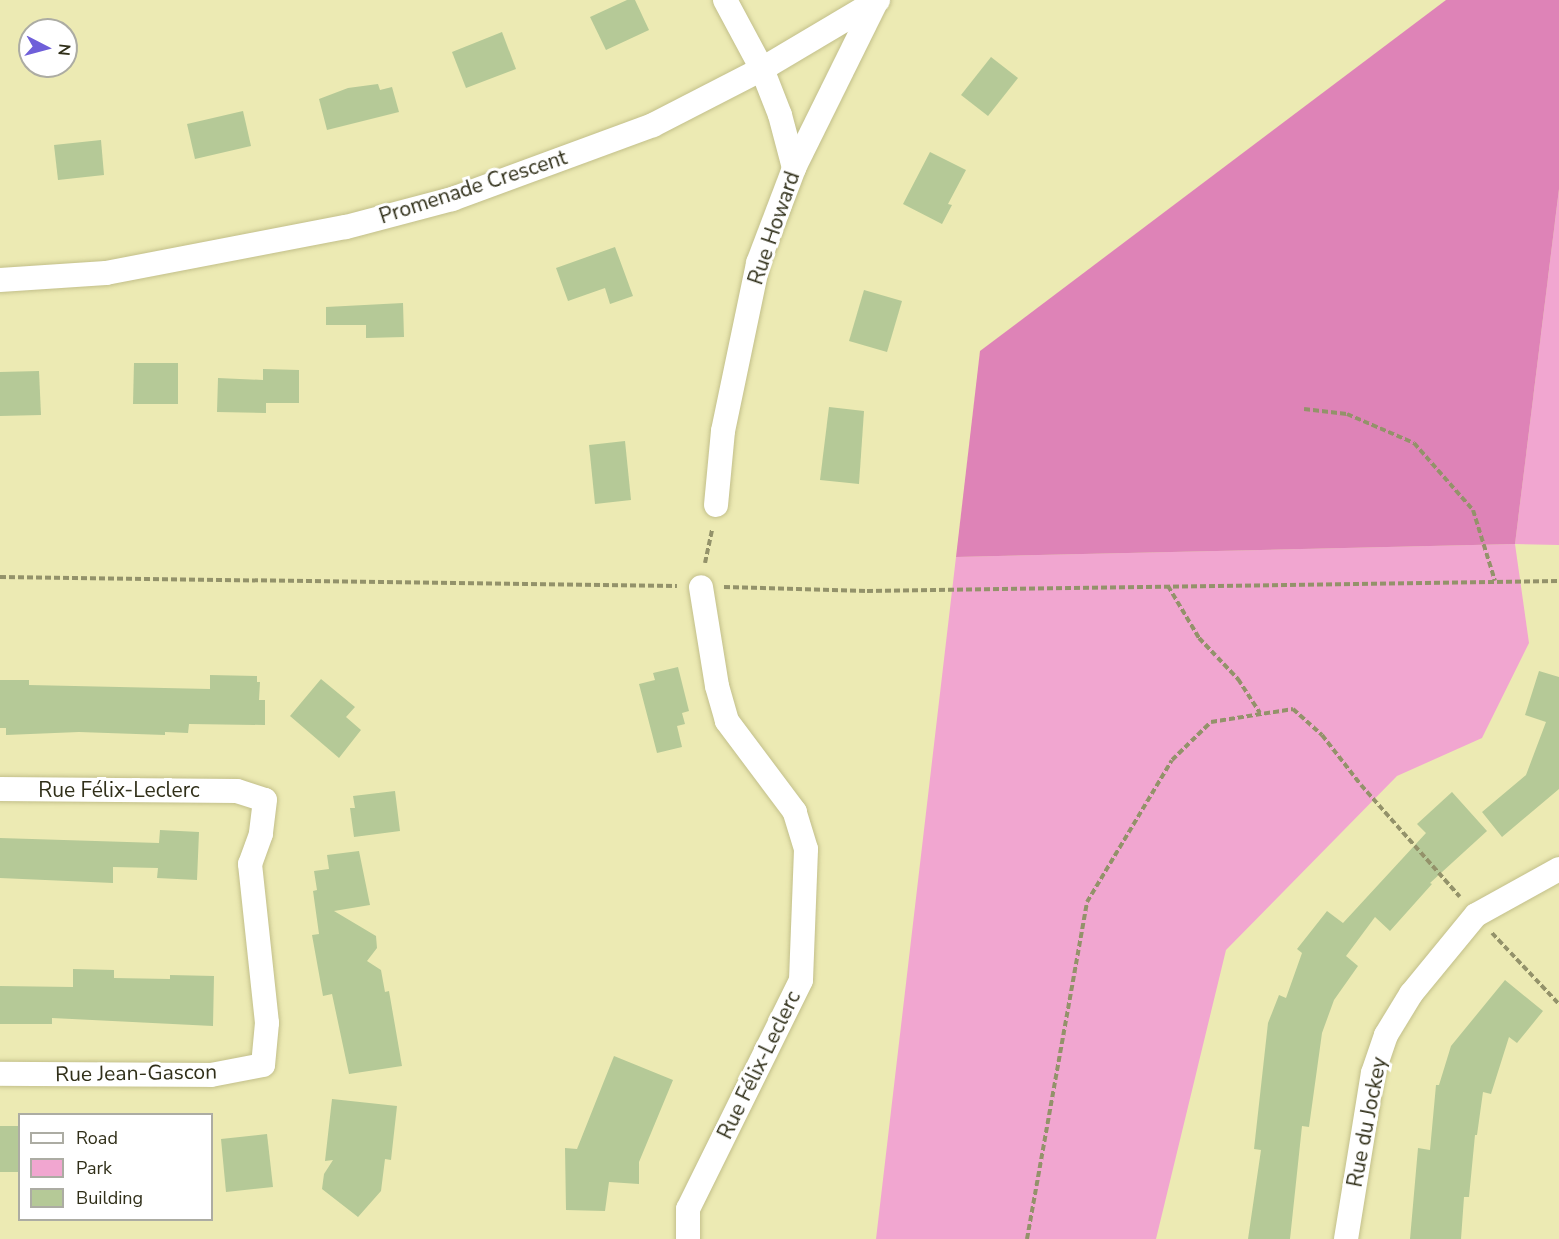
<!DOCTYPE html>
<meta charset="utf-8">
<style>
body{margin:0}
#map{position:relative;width:1559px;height:1239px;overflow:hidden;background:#eceab3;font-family:"Nunito Sans",sans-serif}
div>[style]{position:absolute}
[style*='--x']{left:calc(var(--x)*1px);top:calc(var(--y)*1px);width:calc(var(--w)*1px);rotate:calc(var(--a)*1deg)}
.green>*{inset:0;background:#f1a6d0}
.forest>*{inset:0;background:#de83b7}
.building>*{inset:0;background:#b5c997}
.path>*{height:4px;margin-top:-2px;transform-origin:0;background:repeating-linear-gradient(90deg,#93926a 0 6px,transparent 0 9px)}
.roads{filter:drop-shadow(0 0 2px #c2bf8a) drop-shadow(0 0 2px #c2bf8a)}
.street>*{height:24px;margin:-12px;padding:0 12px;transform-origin:12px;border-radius:12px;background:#fff}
span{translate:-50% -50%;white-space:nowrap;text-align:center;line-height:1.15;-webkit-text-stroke:6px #fff;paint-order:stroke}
.street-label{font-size:21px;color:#302f19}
.legend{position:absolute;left:18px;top:1113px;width:195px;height:108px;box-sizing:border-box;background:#fff;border:2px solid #acaca3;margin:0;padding:8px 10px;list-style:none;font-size:18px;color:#302f19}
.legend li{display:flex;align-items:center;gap:12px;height:30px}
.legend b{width:30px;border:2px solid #acaca3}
.north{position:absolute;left:18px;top:18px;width:60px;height:60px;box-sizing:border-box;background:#fff;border:2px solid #acaca3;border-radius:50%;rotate:96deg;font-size:16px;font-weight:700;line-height:24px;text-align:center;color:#302f19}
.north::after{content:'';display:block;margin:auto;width:21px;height:27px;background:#6f5fd9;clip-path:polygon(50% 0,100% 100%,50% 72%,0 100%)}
</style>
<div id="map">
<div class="green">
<div style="clip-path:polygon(1559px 189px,1559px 545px,1515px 544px,1529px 643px,1482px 738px,1397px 776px,1226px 950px,1156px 1239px,876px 1239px,956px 557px,1515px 544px)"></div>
</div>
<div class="forest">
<div style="clip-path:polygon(1446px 0,1559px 0,1559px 189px,1515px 544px,956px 557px,980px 351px)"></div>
</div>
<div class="building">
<div style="clip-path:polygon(627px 0,635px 0,649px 30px,606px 50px,590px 17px)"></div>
<div style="clip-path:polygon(502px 32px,516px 69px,466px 88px,452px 52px)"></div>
<div style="clip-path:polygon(991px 57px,1018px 78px,988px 116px,961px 95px)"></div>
<div style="clip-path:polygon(378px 84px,380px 90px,392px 87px,399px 112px,327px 130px,319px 99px,348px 88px)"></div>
<div style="clip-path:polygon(243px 111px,251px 146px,195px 159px,187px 124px)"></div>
<div style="clip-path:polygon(101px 140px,104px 175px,58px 180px,54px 145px)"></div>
<div style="clip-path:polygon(930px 152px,966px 170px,948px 204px,952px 205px,942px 224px,903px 204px)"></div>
<div style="clip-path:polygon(615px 247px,633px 296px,610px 304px,605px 288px,568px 301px,556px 268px)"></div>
<div style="clip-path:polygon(864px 290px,902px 301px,887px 352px,849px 341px)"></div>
<div style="clip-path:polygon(403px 303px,404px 337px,366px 338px,366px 325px,326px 325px,326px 307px)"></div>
<div style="clip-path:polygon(134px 363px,178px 363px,178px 404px,133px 404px)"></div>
<div style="clip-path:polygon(263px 369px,299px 370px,299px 403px,266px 403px,266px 413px,217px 412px,218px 378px,263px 380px)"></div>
<div style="clip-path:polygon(39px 371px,41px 415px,0 416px,0 372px)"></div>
<div style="clip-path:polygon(829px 407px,864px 411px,859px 484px,820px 480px)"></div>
<div style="clip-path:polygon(625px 441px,631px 500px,595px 504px,589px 445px)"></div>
<div style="clip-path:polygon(678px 667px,689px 711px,682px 713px,685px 724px,677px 726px,682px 747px,657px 753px,639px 684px,655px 680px,653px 673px)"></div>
<div style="clip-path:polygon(1539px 671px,1559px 677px,1559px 789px,1502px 837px,1482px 812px,1526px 775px,1546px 722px,1525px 715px)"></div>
<div style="clip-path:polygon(210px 675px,257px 676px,257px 682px,260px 682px,259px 700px,265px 700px,265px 725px,189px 724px,188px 733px,165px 732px,165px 735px,79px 732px,6px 735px,6px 728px,0 728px,0 680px,29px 680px,29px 685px,210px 689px)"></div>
<div style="clip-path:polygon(321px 679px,355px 707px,346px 717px,361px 730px,339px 758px,290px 716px)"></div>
<div style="clip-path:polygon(395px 791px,400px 831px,354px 837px,350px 808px,355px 808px,353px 796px)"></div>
<div style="clip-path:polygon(1452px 792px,1487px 831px,1430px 883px,1432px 884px,1390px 931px,1375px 917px,1346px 956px,1358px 966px,1334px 1000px,1322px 1033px,1309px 1127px,1302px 1126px,1290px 1239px,1248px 1239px,1261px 1150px,1254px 1149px,1268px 1023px,1279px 995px,1286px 998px,1302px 953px,1297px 949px,1327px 911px,1343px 923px,1426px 833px,1417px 824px)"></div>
<div style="clip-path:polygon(160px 830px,199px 832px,197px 880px,157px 878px,158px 868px,113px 867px,113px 883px,0 878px,0 838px,159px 843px)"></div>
<div style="clip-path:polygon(359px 851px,370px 905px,334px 911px,376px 936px,377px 948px,367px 961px,381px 970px,385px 992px,389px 991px,402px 1066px,349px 1074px,332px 994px,323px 996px,312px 935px,319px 934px,313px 891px,317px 890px,314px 871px,329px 869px,327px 855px)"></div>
<div style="clip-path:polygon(73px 969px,114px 970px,114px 978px,170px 979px,170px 975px,214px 976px,213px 1026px,52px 1018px,52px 1024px,0 1024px,0 986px,73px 987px)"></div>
<div style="clip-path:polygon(1505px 980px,1543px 1011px,1517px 1043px,1509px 1037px,1491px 1094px,1483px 1092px,1477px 1135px,1475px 1135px,1469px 1197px,1464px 1197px,1461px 1239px,1410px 1239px,1418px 1148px,1430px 1150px,1436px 1085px,1439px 1085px,1451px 1046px)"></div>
<div style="clip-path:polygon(614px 1056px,673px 1080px,639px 1162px,639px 1184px,609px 1182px,605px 1211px,566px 1210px,565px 1148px,577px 1149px)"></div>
<div style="clip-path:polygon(332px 1099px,397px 1106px,391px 1160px,385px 1159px,381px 1191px,358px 1217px,322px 1189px,324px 1174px,333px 1160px,325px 1161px)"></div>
<div style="clip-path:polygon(0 1126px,20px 1126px,20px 1172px,0 1172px)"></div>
<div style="clip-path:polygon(267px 1134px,273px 1187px,226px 1192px,221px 1139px)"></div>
</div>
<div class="path">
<div style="--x:1304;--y:409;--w:43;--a:6.6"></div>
<div style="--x:1347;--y:414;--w:73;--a:23.4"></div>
<div style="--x:1414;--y:443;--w:89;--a:48.6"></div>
<div style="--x:1473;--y:510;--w:74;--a:72.8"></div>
<div style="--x:705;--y:563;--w:35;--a:-78"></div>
<div style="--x:0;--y:577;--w:677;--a:0.76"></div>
<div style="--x:1168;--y:586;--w:61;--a:59.2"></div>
<div style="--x:1199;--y:638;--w:57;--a:46.4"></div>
<div style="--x:1238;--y:679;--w:40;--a:57.1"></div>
<div style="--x:724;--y:587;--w:143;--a:1.6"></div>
<div style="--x:867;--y:591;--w:692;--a:-0.83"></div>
<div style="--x:1492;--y:933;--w:98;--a:46.7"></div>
<div style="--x:1027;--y:1239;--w:342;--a:-79.9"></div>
<div style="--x:1087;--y:902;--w:165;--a:-59.1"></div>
<div style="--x:1172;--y:760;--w:54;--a:-44.3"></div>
<div style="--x:1211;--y:722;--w:83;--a:-9"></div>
<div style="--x:1293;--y:709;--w:39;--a:42"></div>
<div style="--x:1322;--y:735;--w:63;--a:52"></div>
<div style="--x:1361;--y:785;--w:149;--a:48.5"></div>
</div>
<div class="roads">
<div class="street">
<div style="--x:725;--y:0;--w:78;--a:61.8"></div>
<div style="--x:762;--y:69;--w:49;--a:68.6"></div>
<div style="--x:780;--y:115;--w:55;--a:75.2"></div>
<div style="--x:0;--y:280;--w:106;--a:-3.8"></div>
<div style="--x:106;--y:273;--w:244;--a:-10.9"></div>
<div style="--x:346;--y:227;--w:110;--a:-14.8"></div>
<div style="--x:452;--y:199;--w:214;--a:-20.2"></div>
<div style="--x:653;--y:125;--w:123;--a:-27.2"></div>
<div style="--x:762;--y:69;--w:135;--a:-30.7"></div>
<div style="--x:716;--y:505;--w:74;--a:-84.6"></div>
<div style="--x:723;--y:431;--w:172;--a:-78.2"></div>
<div style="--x:758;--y:263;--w:102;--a:-69.2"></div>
<div style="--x:794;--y:168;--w:185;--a:-63.7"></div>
<div style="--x:0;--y:789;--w:237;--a:0.5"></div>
<div style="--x:237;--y:791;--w:29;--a:18"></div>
<div style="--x:265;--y:800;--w:34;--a:97"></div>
<div style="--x:261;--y:834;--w:32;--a:110"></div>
<div style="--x:250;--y:864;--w:160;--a:83.9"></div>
<div style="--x:267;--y:1023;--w:42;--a:95.4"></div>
<div style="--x:263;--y:1065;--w:53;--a:169.1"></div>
<div style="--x:211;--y:1075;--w:211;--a:-179.7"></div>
<div style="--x:688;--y:1239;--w:30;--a:-90"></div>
<div style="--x:688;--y:1209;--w:255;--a:-63.7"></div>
<div style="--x:801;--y:980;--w:131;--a:-87.8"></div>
<div style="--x:806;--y:849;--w:39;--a:-107"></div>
<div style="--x:795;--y:812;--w:114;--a:-126.8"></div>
<div style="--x:727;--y:721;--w:36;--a:-106"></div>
<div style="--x:717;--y:686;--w:100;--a:-99.2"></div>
<div style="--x:1346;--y:1239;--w:168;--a:-80.8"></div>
<div style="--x:1373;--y:1073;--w:40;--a:-71.1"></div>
<div style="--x:1386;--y:1035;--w:48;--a:-58.6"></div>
<div style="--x:1411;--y:994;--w:102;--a:-50.6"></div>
<div style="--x:1476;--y:915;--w:95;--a:-29"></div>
</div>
</div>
<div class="street-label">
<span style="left:473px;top:187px;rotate:-18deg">Promenade Crescent</span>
<span style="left:774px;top:228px;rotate:-71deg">Rue Howard</span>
<span style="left:119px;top:790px">Rue Félix-Leclerc</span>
<span style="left:759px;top:1065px;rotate:-64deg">Rue Félix-Leclerc</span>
<span style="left:136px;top:1073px;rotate:-1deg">Rue Jean-Gascon</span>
<span style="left:1367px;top:1122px;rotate:-79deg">Rue du Jockey</span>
</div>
<ul class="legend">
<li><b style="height:8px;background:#fff"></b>Road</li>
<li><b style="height:16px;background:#f1a6d0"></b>Park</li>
<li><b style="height:16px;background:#b5c997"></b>Building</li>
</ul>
<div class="north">N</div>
</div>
